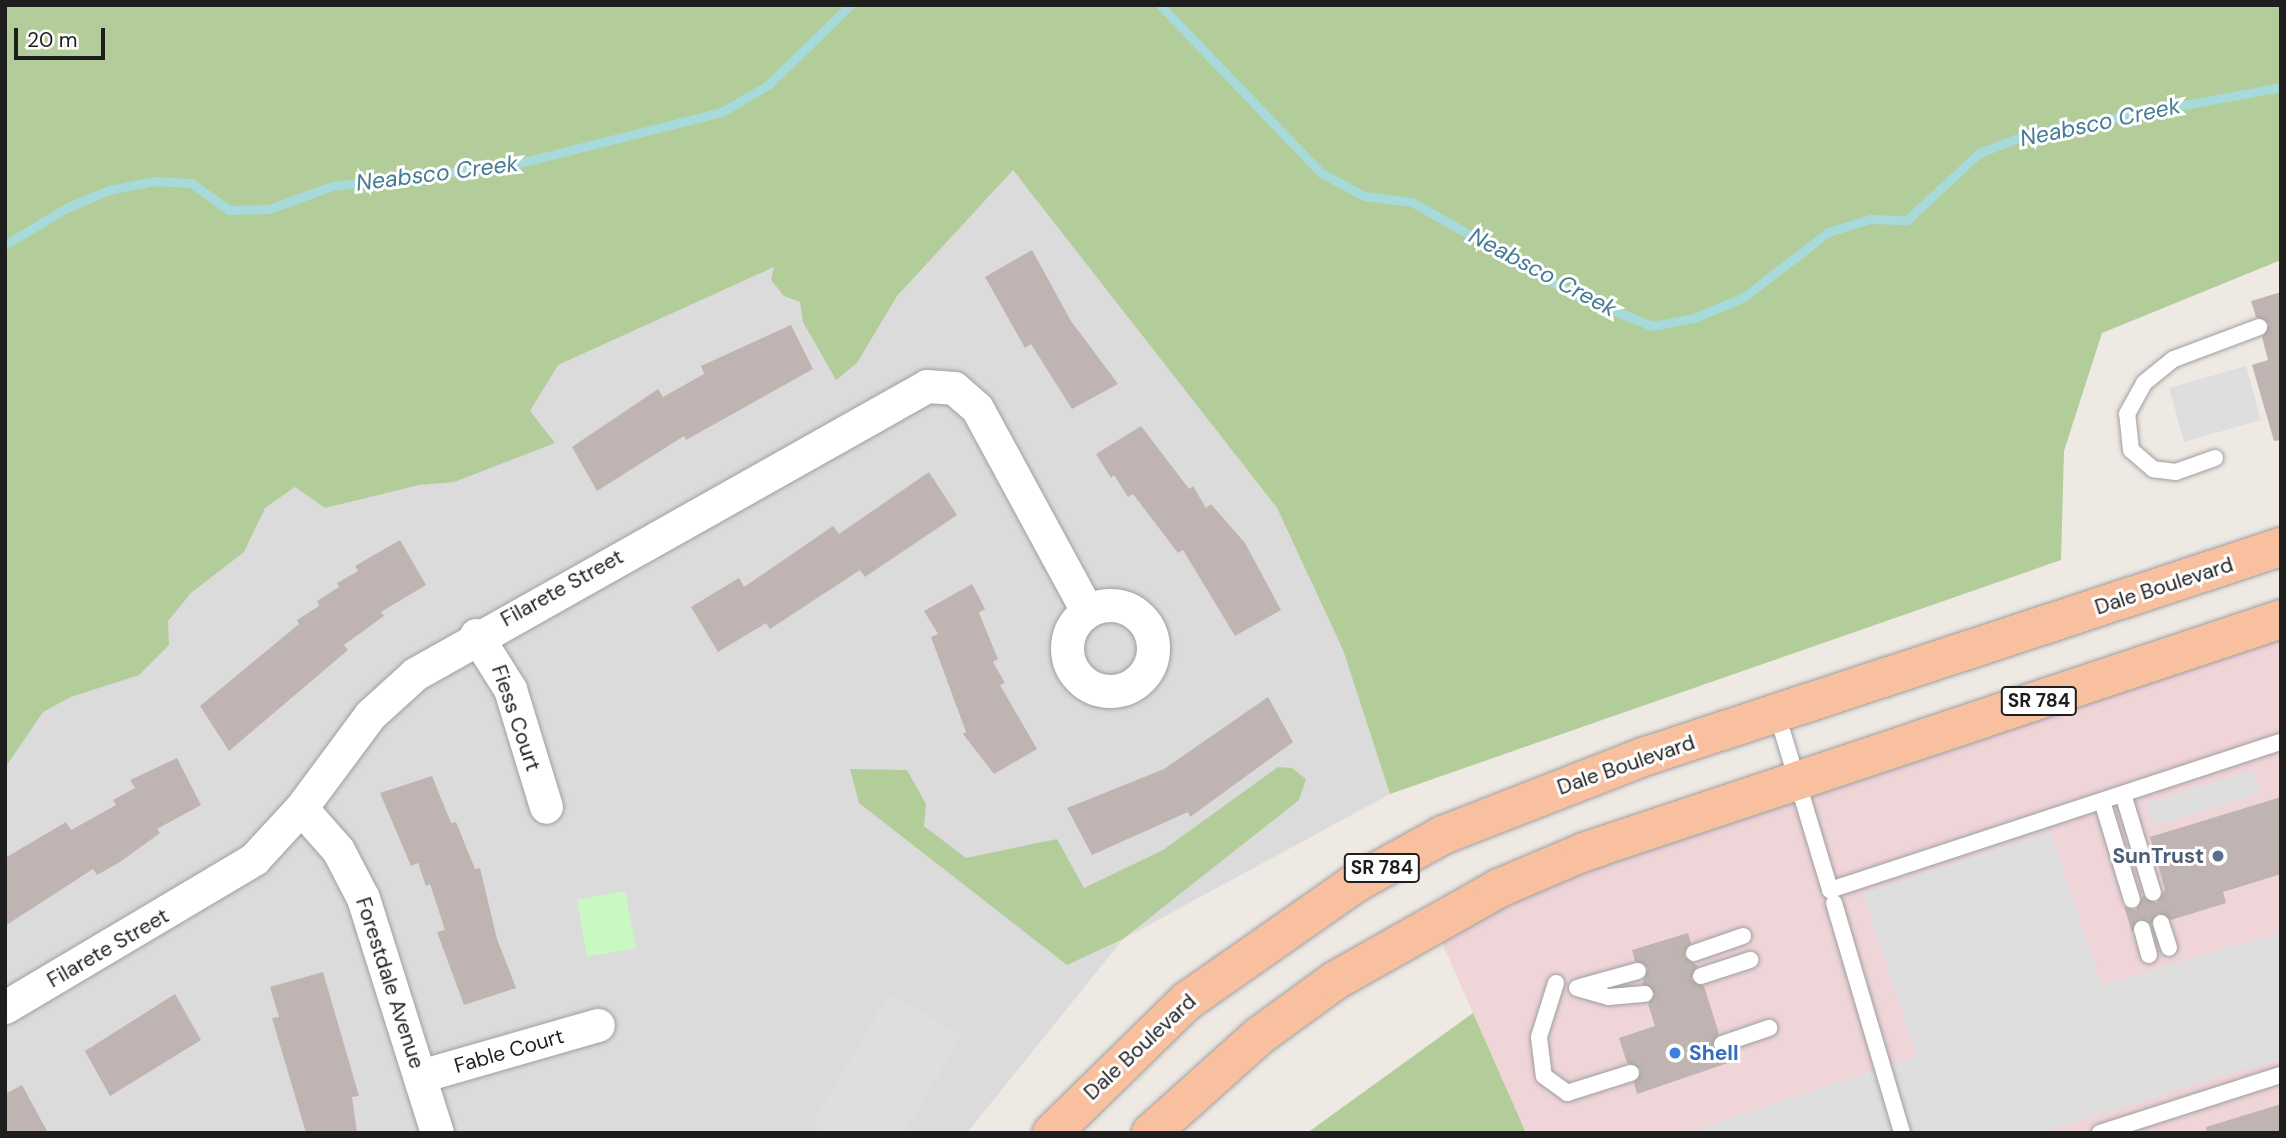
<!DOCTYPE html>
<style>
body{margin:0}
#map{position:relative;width:2286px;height:1138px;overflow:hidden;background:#efe9e4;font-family:"DM Sans",sans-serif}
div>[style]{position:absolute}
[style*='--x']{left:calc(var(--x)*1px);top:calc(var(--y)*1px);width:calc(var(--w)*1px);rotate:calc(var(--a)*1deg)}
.residential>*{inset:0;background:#dcdbdb}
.commercial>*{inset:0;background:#efd4d8}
.forest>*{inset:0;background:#b3cd9a}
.park>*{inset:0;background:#c9f8c2}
.parking>*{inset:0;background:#dedede}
.stream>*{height:9px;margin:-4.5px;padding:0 4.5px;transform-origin:4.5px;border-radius:4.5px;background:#a6dadb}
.building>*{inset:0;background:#bfb4b1}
.roads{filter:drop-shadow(0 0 2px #9f9f9f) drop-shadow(0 0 2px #9f9f9f)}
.lane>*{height:16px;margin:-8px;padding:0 8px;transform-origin:8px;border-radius:8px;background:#fff}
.street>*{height:33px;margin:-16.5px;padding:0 16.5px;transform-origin:16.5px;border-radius:16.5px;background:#fff}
.street>.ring{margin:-16.5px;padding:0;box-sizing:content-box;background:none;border:33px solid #fff;border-radius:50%}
.primary>*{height:38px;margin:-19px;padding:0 19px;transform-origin:19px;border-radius:19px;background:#f9c09f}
.dots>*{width:19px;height:19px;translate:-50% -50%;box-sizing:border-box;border:4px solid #fff;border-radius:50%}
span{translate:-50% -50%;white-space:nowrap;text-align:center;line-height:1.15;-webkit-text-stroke:6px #fff;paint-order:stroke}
.shield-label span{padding:2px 5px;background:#fff;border:2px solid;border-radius:5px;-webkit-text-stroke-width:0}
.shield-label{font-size:19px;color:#1e1e1e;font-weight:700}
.street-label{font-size:21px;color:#1e1e1e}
.service-label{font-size:21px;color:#4e5e75;font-weight:700}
.right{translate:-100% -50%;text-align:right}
.shop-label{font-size:21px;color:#366cbe;font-weight:700}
.left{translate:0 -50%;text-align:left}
.water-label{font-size:23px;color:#447c94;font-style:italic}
.frame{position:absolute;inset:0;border:7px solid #1e1e1e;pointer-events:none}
.scale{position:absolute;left:14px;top:28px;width:91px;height:32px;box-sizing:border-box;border:4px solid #1e1e1e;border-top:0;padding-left:9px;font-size:21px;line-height:24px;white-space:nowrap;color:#1e1e1e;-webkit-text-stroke:5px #fff;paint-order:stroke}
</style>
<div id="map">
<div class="residential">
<div style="clip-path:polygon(1014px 170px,1277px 508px,1343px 650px,1390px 794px,1123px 939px,967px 1133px,5px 1133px,5px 689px,308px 478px,775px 266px)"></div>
</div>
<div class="commercial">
<div style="clip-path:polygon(2281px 624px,2281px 1133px,1526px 1133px,1433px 922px)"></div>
</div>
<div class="forest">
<div style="clip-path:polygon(5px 5px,2281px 5px,2281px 260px,2102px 333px,2064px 451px,2061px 560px,1390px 794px,1343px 650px,1277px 508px,1013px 170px,897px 296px,857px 363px,836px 380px,803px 322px,800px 302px,784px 296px,771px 280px,774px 267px,558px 365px,530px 411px,555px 443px,454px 482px,419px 485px,325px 508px,295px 487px,265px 508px,244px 552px,191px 593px,168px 621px,169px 645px,139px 675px,71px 697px,43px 712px,5px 768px)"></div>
<div style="clip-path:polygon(1278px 767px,1292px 768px,1306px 779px,1299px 800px,1123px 939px,1067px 965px,859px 803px,850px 769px,907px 770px,926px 804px,924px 826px,966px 858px,1057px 839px,1084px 888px,1163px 850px)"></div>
<div style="clip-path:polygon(1473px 1013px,1526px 1133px,1307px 1133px)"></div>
</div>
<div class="park">
<div style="clip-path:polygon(625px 891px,636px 948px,587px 957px,577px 900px)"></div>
</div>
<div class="parking">
<div style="clip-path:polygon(2246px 366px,2261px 420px,2184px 442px,2169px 388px)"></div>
<div style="clip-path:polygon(2254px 770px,2261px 793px,2152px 827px,2146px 803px)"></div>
<div style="clip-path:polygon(2050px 831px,2102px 985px,2281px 932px,2281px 1058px,2039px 1133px,1685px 1133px,1916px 1056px,1863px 893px)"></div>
<div style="clip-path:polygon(889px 994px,962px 1035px,904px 1133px,821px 1133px,815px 1119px)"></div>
</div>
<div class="stream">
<div style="--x:1160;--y:5;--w:233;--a:46.2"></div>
<div style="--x:1321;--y:173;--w:49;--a:28.1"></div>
<div style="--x:1364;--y:196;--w:48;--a:7.1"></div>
<div style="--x:1412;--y:202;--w:189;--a:29.6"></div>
<div style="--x:1576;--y:295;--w:82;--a:22.2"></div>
<div style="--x:1652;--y:326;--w:43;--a:-10.8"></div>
<div style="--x:1694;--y:318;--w:54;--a:-22.8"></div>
<div style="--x:1744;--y:297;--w:106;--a:-37.7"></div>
<div style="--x:1828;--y:232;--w:44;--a:-17.2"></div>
<div style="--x:1870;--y:219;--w:37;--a:2"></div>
<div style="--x:1907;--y:220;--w:98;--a:-42.9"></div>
<div style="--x:1979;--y:153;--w:53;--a:-21.2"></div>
<div style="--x:2028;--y:134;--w:257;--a:-10.5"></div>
<div style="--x:5;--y:245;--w:71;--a:-31.2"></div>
<div style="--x:66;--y:208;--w:47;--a:-22.7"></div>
<div style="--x:109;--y:190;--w:46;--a:-11.3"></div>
<div style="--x:154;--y:181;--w:37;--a:3"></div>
<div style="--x:191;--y:183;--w:47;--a:35.4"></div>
<div style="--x:229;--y:210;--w:40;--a:-1.4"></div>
<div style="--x:269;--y:209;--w:67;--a:-20.1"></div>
<div style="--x:332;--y:186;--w:177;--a:-6.5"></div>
<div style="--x:508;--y:166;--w:221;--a:-14.2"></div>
<div style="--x:722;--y:112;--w:53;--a:-30.4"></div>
<div style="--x:768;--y:85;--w:115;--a:-44.3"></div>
</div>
<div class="building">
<div style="clip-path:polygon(1032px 250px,1071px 321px,1118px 384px,1072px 409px,1031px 344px,1025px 348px,985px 277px)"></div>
<div style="clip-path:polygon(2281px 292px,2281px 440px,2274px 441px,2252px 365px,2268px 360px,2262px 337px,2269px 324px,2256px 317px,2251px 301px)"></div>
<div style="clip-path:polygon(791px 325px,813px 369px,686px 440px,684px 436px,597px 491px,572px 447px,658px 389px,663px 397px,704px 374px,701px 366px)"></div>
<div style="clip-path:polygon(1141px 426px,1189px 489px,1193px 486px,1206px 508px,1211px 504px,1245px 543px,1281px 610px,1235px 636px,1183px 550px,1178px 553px,1133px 494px,1128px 497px,1114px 475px,1111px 478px,1096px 454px)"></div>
<div style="clip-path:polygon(929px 472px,957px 515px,865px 577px,860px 570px,770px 629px,766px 623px,718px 652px,691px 607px,739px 578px,744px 587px,833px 526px,839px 534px)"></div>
<div style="clip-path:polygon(400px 540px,426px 585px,381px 612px,384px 616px,344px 645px,348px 650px,229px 751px,200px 706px,299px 624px,297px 620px,319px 606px,317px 601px,339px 587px,337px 583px,358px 571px,355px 566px)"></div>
<div style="clip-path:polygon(972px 584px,985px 609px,979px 613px,998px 659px,993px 662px,1005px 683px,1000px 685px,1037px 749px,994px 774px,963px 734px,966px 732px,931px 637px,938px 634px,924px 611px)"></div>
<div style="clip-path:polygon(1268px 697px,1293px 742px,1190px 817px,1188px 812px,1092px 855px,1067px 808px,1164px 769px)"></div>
<div style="clip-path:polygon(177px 758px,201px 805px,157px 829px,160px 833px,120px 862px,97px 875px,93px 869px,5px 926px,5px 858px,66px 822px,71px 830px,116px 805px,113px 800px,135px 788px,130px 780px)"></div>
<div style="clip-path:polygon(432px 776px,451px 823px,456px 822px,475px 869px,480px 868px,497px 939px,516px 988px,464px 1005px,437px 932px,445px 930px,430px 884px,426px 886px,418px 863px,411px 866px,380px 793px)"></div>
<div style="clip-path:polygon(2281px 797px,2281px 874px,2223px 892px,2226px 903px,2171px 920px,2158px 913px,2151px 924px,2139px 919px,2132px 932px,2124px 907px,2136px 910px,2143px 896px,2157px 903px,2165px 889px,2150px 837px)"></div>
<div style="clip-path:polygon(1688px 933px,1691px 943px,1684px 956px,1698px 966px,1691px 979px,1704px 986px,1719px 1034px,1712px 1047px,1725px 1054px,1728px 1063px,1637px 1094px,1634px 1083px,1641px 1069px,1627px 1063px,1619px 1038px,1655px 1026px,1648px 1004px,1655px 994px,1642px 984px,1648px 968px,1635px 961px,1632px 950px)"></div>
<div style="clip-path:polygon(323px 972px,359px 1096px,352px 1097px,357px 1133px,306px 1133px,272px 1018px,279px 1017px,270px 987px)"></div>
<div style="clip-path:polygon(175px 994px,201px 1040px,110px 1096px,85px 1051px)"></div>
<div style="clip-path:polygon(22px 1085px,48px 1133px,5px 1133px,5px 1094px)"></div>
<div style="clip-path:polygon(2281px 1104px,2281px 1133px,2207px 1133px,2206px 1127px)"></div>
</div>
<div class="roads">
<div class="lane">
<div style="--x:2215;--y:458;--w:41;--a:160.3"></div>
<div style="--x:2176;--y:472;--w:23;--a:-173"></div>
<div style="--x:2153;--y:469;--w:29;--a:-139"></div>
<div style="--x:2131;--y:450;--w:36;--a:-96"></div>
<div style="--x:2127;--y:414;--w:35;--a:-61"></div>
<div style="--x:2144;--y:383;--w:38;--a:-39"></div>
<div style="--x:2174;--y:359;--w:91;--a:-20.6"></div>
<div style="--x:1777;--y:714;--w:184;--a:73.2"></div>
<div style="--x:1830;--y:890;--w:475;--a:-18.2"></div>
<div style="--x:2123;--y:794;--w:103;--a:73.1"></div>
<div style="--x:2102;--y:801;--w:103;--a:73.1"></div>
<div style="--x:1834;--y:903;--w:240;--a:73.5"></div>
<div style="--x:2161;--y:923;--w:26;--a:72"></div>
<div style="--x:2142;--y:929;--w:27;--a:75"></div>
<div style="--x:1694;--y:953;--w:52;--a:-19.1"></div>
<div style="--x:1701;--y:976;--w:52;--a:-18.1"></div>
<div style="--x:1556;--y:983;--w:57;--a:107.5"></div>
<div style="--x:1539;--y:1037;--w:39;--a:83"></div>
<div style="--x:1544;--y:1076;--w:29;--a:36"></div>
<div style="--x:1567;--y:1093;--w:67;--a:-17.4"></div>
<div style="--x:1580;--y:987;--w:60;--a:-15.4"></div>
<div style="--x:1577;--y:988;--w:33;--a:16"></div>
<div style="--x:1609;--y:997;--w:36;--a:-5"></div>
<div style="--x:1722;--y:1044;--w:50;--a:-18.8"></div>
<div style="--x:2100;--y:1133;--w:190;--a:-17.8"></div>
</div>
<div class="street">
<div class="ring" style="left:1067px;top:605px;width:53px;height:53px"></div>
<div style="--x:476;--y:635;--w:64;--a:57.8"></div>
<div style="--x:510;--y:689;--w:123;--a:73"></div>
<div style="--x:301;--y:808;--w:56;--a:48.6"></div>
<div style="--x:338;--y:850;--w:54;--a:62.5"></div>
<div style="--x:363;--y:898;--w:246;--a:72.5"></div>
<div style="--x:5;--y:1007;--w:290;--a:-30.7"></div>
<div style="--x:254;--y:859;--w:69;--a:-47.3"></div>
<div style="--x:301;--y:808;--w:116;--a:-53.4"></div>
<div style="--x:370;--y:715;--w:61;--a:-42.3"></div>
<div style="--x:415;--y:674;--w:587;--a:-29.36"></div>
<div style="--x:927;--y:386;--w:27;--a:4"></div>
<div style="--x:954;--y:388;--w:30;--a:41"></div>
<div style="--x:977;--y:408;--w:231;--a:61.5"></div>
<div style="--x:420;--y:1076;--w:185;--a:-16"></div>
</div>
<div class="primary">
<div style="--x:1052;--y:1133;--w:189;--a:-44.4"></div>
<div style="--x:1187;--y:1001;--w:204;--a:-35"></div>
<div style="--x:1354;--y:884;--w:102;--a:-28.8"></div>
<div style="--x:1443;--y:835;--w:215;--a:-21.3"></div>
<div style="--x:1643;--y:757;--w:672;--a:-18.22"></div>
<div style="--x:1151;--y:1133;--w:145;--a:-41.9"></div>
<div style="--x:1259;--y:1036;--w:95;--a:-36"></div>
<div style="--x:1336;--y:980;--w:187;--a:-29.4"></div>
<div style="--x:1499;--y:888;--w:92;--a:-23"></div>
<div style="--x:1584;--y:852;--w:735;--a:-18.48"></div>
</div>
</div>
<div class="dots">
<div style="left:2218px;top:856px;background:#5c6f8a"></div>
<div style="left:1675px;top:1053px;background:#3f7fe0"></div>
</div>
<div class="shield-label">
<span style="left:2039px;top:701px">SR 784</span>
<span style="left:1382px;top:868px">SR 784</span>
</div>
<div class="street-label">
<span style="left:2164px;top:586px;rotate:-18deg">Dale Boulevard</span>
<span style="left:562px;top:588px;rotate:-29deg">Filarete Street</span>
<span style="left:516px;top:718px;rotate:71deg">Fiess Court</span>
<span style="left:1626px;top:765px;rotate:-19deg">Dale Boulevard</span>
<span style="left:108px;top:948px;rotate:-30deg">Filarete Street</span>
<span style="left:390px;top:983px;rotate:72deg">Forestdale Avenue</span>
<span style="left:1140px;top:1047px;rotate:-43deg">Dale Boulevard</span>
<span style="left:509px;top:1051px;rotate:-16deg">Fable Court</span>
</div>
<div class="service-label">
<span class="right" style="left:2204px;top:856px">SunTrust</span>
</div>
<div class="shop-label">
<span class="left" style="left:1689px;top:1053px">Shell</span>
</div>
<div class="water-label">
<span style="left:2100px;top:122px;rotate:-12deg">Neabsco Creek</span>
<span style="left:437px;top:173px;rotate:-7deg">Neabsco Creek</span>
<span style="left:1543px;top:272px;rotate:28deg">Neabsco Creek</span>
</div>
<div class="frame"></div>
<div class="scale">20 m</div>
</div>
